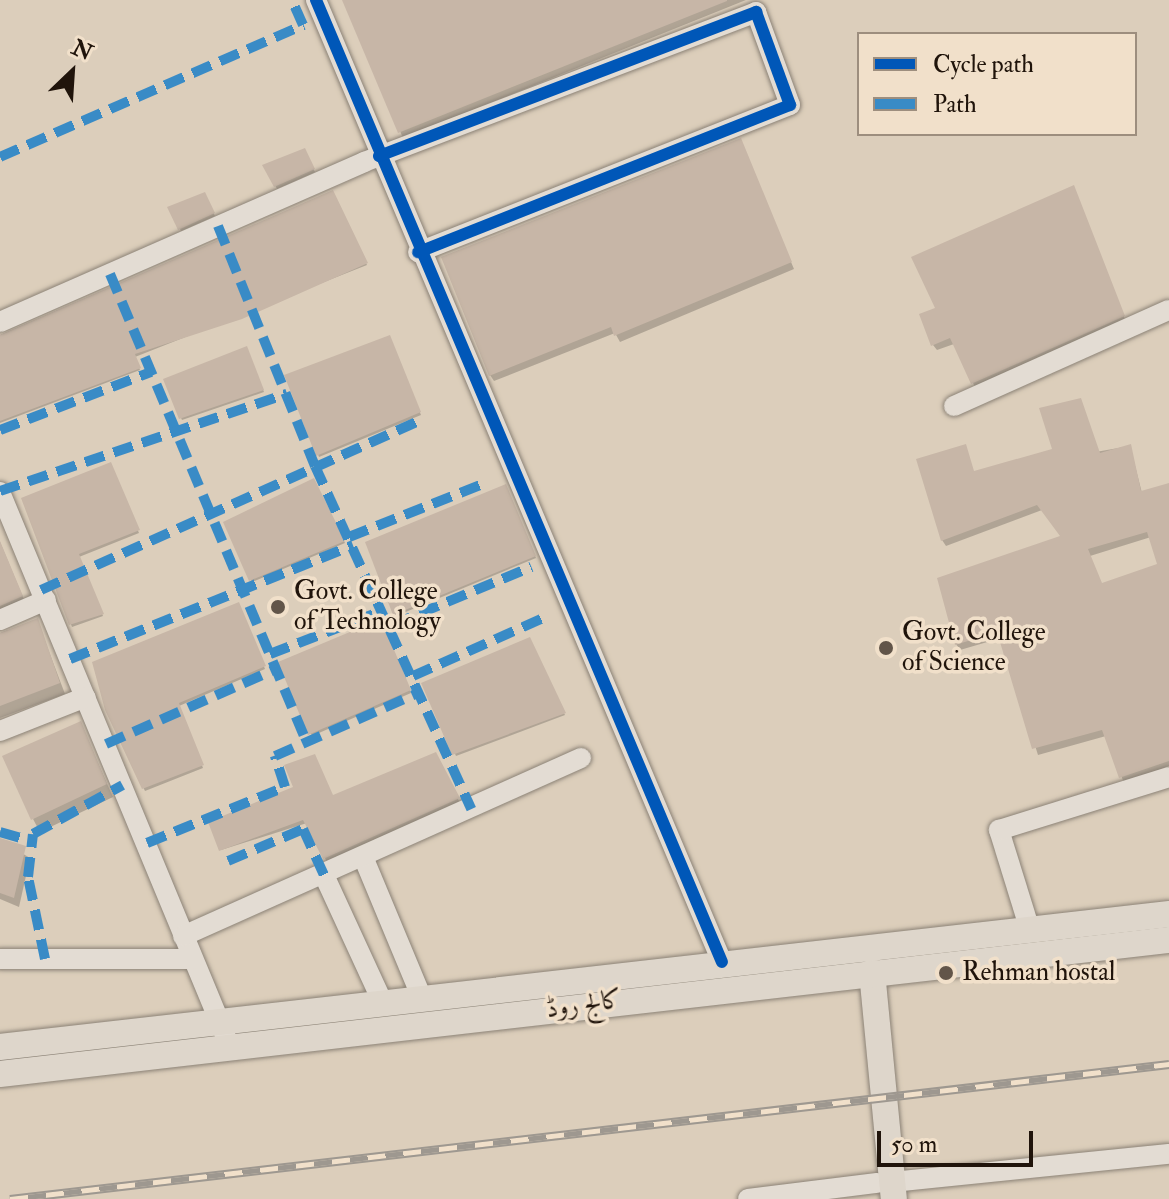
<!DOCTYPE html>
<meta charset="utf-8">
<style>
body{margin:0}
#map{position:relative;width:1169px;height:1199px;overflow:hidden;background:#dccebb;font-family:"IM FELL Double Pica",Amiri,serif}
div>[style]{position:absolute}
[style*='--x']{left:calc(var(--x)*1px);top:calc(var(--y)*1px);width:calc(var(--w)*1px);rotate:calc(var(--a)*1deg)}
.shadow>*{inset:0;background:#0003}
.building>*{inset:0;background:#c7b6a7}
.roads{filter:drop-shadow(0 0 2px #8b8276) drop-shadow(0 0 2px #8b8276)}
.minor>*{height:20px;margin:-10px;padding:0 10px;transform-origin:10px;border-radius:10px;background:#e3dcd3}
.major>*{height:26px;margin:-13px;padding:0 13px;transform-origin:13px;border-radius:13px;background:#ded6cb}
.rail>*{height:9px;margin-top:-4.5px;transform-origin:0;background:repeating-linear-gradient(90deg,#f1e0ca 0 18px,#9e9890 0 36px);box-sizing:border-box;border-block:2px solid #9e9890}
.quiet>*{height:10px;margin-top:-5px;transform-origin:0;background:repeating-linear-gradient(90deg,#398bc6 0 20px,transparent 0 30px)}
.cycleway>*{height:12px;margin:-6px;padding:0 6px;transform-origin:6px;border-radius:6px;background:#0057b8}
.dots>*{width:22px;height:22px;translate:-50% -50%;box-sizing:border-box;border:4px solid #f1e0ca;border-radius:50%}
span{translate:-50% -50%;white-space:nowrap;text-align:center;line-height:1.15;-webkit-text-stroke:7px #f1e0ca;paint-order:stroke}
.poi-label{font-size:26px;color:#20140b}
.left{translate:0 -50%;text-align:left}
.street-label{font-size:26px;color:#20140b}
.legend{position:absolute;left:857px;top:32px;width:280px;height:104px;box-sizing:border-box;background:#f1e0ca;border:2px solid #9d8e7e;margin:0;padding:10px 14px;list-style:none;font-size:24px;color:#20140b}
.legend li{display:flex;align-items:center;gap:16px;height:40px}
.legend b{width:40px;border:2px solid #9d8e7e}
.north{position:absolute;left:32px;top:32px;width:80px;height:80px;-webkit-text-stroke:6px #f1e0ca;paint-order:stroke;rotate:25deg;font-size:22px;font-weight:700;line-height:32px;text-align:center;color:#20140b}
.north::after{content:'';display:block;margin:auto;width:28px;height:36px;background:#20140b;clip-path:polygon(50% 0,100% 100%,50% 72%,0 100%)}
.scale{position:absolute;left:877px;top:1131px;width:156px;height:36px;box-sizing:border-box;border:4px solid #20140b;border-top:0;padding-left:10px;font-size:24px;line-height:28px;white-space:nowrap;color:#20140b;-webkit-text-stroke:6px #f1e0ca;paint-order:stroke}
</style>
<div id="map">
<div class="shadow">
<div style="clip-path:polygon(345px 0,746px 0,403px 138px)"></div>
<div style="clip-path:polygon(743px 148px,794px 269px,620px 342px,615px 333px,494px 381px,490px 375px)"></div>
<div style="clip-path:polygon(304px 151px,315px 172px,277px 189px,265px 166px)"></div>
<div style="clip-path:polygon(332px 192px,367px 265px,135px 357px,140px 370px,0 423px,0 335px)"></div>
<div style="clip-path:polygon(204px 194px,215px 216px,181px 231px,170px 208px)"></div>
<div style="clip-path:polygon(1076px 194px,1126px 322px,976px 389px,954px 344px,937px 350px,933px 345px)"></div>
<div style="clip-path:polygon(389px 337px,421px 415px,319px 457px,287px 376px)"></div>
<div style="clip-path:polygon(246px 348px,264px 392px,182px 420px,165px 381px)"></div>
<div style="clip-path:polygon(evenodd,1130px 446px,1142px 493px,1169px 485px,1169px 766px,1124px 783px,1106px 736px,1038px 755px,1001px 638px,960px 650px,956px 644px,1062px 537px,1042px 510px,946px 546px,942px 540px,974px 473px,1130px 446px,1151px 537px,1160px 565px,1102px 585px,1090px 556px,1151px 537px)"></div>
<div style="clip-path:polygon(110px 465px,139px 533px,79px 557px,103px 616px,72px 627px,24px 499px)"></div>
<div style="clip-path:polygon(313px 481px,345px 543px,252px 582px,226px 523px)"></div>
<div style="clip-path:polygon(505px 487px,536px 558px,396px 616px,367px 543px)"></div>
<div style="clip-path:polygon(0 542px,27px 607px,0 620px)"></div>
<div style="clip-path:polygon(238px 604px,265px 669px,179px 706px,203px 768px,145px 791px,106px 710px)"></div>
<div style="clip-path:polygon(37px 620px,65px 694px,0 718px,0 633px)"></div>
<div style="clip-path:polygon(380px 622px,411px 693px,312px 736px,280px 663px)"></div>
<div style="clip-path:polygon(529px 640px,565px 715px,456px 756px,424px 684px)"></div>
<div style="clip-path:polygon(80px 723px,113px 797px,40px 832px,33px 819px)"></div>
<div style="clip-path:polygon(436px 755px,460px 803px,327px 862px,307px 823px,221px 850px,296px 789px,332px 797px)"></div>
<div style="clip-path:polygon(0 840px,30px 858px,19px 907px,0 899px)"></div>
</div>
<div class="building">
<div style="clip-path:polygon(342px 0,727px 0,727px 1px,398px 133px)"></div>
<div style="clip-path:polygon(741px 138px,792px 262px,614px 336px,611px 327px,489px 376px,441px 257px)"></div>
<div style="clip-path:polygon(305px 148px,315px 169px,274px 187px,262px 165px)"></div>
<div style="clip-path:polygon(1074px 185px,1125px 316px,971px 384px,950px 338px,931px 346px,919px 314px,935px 308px,911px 257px)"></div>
<div style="clip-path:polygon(333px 190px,368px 263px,242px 319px,135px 354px,141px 368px,0 421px,0 335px)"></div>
<div style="clip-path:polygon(205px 192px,215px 213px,178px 230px,167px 207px)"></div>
<div style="clip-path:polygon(390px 335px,421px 412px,316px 456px,284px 375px)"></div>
<div style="clip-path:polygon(247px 346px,264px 390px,179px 419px,163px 379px)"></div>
<div style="clip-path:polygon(evenodd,1081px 398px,1100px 453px,1131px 444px,1141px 491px,1169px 483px,1169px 761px,1119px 778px,1102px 730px,1032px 749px,997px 632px,955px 645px,937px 578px,1060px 536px,1037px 505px,941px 541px,916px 459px,966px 444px,974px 471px,1052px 449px,1039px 408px,1081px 398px,1147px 532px,1157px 564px,1102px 583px,1088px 549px,1147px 532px)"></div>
<div style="clip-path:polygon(111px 462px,140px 530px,79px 554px,104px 614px,69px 625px,21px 498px)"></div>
<div style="clip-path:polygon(314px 478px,345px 541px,249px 581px,223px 522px)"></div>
<div style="clip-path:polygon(506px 484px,536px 556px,393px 615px,365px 542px)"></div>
<div style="clip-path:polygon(0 541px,23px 596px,0 606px)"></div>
<div style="clip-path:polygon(239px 602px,266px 666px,179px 703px,204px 765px,142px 789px,105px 710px,92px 662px)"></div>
<div style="clip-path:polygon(38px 618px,60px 683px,0 706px,0 633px)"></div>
<div style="clip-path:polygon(381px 619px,411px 690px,308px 735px,278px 662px)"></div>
<div style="clip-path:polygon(530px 637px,566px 713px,452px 755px,421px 683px)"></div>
<div style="clip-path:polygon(81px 721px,107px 784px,31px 820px,2px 756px)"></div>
<div style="clip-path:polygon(436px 752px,460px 798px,323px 859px,303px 820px,219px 851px,208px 822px,293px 787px,284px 765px,315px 754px,333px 795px)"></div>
<div style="clip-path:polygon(0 838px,26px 846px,14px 898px,0 893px)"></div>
</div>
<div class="roads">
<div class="minor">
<div style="--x:316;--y:0;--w:1044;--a:67.12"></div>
<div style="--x:0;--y:322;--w:398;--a:-23.7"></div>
<div style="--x:364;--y:162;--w:420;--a:-20.9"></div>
<div style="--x:756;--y:12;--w:99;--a:69.9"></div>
<div style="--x:790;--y:105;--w:400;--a:158.4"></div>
<div style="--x:954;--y:406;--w:235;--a:-24.1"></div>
<div style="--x:0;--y:492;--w:601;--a:67.49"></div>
<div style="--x:0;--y:620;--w:50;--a:-23.5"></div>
<div style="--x:0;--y:731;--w:92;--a:-21.6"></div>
<div style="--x:364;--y:859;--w:151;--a:67.4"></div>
<div style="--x:324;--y:875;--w:139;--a:65.3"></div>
<div style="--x:1030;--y:930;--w:105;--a:-107.2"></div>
<div style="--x:999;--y:830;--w:178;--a:-17.3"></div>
<div style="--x:183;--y:936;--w:436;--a:-24.1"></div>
<div style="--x:0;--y:959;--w:192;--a:0"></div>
<div style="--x:892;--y:1182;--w:278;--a:-5.8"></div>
<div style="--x:748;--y:1199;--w:130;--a:-7.1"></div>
</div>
<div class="major">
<div style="--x:872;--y:972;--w:228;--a:84.5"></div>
<div style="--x:0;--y:1047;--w:1177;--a:-6.49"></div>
<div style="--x:0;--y:1074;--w:1177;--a:-6.54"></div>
</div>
</div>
<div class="rail">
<div style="--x:10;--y:1199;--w:1167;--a:-6.64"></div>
</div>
<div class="quiet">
<div style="--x:0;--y:157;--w:331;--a:-23.5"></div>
<div style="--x:303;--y:25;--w:27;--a:-114"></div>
<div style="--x:218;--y:226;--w:259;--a:68"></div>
<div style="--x:315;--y:466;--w:377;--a:65.5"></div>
<div style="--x:110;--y:274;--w:509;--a:67.22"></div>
<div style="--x:0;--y:430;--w:162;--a:-21"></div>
<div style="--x:0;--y:491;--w:303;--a:-18.7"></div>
<div style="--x:349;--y:537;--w:149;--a:-21.6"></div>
<div style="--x:41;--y:590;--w:419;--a:-24.1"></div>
<div style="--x:392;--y:625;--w:151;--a:-22.6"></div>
<div style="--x:270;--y:654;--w:122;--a:-21.1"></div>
<div style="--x:70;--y:659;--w:305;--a:-21.9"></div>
<div style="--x:413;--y:676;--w:148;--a:-24"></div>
<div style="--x:106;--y:744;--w:186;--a:-23.8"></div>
<div style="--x:0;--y:832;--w:33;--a:16"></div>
<div style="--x:147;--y:843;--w:149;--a:-22.1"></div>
<div style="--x:285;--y:787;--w:33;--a:-108"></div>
<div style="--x:275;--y:756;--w:158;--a:-23.8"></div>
<div style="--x:228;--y:861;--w:82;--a:-23.1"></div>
<div style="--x:303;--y:829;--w:51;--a:65.5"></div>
<div style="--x:45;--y:959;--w:84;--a:-101.7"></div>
<div style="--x:28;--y:877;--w:43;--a:-83.4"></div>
<div style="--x:33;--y:834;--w:102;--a:-28.6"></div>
</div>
<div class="cycleway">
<div style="--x:316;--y:0;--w:1044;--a:67.12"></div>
<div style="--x:379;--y:156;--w:404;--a:-20.9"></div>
<div style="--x:756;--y:12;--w:99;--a:69.9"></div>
<div style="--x:790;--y:105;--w:400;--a:158.4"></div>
</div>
<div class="dots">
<div style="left:278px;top:607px;background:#625549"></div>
<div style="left:886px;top:648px;background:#625549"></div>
<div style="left:946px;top:973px;background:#625549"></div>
</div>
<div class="poi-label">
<span class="left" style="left:294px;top:607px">Govt. College<br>of Technology</span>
<span class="left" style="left:902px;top:648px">Govt. College<br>of Science</span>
<span class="left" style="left:962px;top:973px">Rehman hostal</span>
</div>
<div class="street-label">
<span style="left:584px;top:1005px;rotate:-8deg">کالج روڈ</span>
</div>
<ul class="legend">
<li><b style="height:10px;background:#0057b8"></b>Cycle path</li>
<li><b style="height:10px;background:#398bc6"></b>Path</li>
</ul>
<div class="north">N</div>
<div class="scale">50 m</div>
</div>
